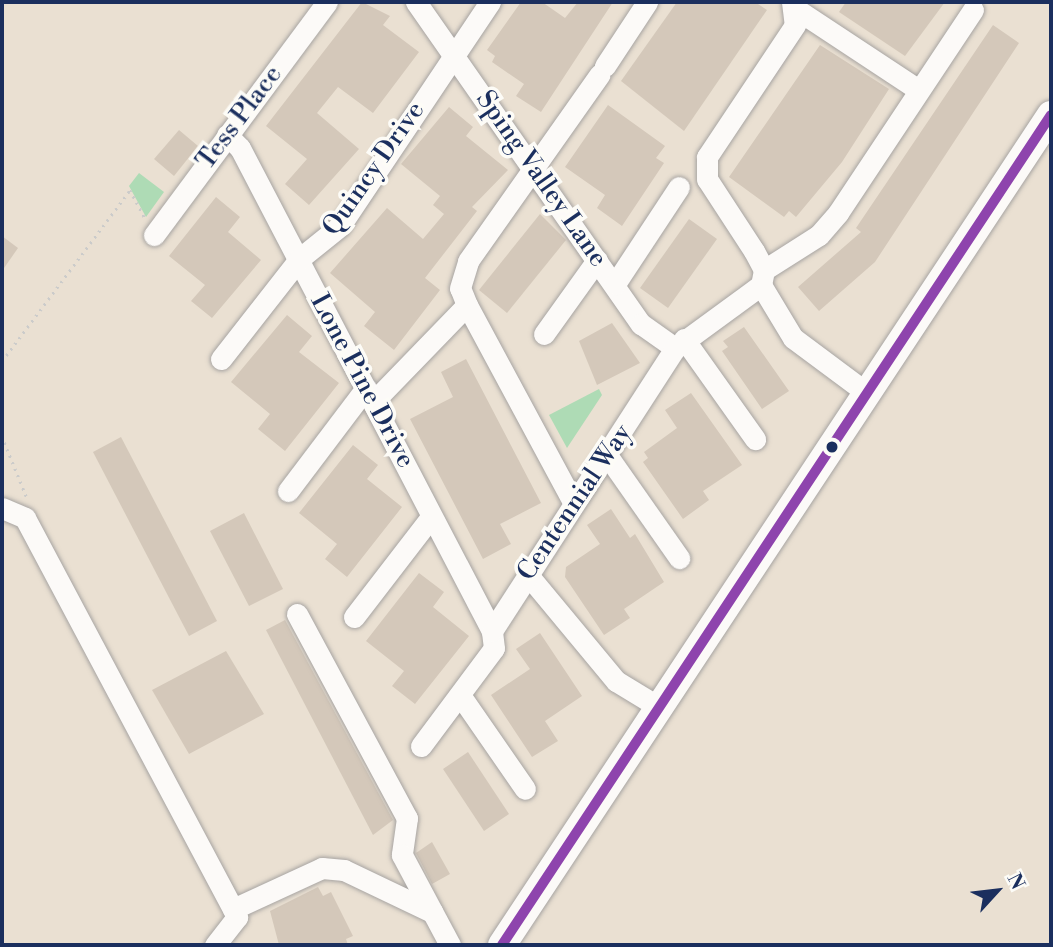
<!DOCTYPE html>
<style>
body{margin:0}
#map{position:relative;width:1053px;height:947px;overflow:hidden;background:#eae0d2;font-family:"Libre Bodoni",serif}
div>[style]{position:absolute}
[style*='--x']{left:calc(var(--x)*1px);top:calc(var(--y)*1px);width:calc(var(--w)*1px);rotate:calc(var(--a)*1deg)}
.green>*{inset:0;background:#aedbb5}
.building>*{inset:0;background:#d4c8ba}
.path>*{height:2.5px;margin-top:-1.25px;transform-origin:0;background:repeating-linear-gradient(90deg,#cbcbca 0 2px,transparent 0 7px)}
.roads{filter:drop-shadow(0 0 2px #a7a4a2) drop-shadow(0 0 2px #a7a4a2)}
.minor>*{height:21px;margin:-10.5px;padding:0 10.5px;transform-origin:10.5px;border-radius:10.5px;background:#fcfaf8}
.major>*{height:28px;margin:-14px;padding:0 14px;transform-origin:14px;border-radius:14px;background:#fcfaf8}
.bus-1>*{height:10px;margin:-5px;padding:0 5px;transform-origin:5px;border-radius:5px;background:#8e44ad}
.dots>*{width:19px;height:19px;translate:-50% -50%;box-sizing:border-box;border:4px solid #fdfcf7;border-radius:50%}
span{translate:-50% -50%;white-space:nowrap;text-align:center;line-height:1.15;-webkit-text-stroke:7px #fdfcf7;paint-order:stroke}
.street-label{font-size:26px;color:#1b2f5e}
.frame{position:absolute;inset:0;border:4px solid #1b2f5e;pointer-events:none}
.north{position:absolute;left:962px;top:856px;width:70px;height:70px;-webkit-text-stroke:5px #fdfcf7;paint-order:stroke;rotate:63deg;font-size:19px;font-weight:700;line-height:28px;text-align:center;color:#1b2f5e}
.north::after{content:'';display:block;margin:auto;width:24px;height:32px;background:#1b2f5e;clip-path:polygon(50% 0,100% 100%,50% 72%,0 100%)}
</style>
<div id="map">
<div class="green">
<div style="clip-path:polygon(139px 173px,164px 192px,146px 217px,129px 186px)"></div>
<div style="clip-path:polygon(599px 389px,602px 395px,567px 448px,549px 415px)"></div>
</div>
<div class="building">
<div style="clip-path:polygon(362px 2px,390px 16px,383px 25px,419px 52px,373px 113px,338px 87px,317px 113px,359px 149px,309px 205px,285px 184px,307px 159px,266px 126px)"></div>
<div style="clip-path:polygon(521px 2px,542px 2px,565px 18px,578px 2px,613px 2px,541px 112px,516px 96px,524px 84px,492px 62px,495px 56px,487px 50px)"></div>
<div style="clip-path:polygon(677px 2px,755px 2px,767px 10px,684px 131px,621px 81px)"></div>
<div style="clip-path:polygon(846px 2px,945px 2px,905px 56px,839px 12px)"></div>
<div style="clip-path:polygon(993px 25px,1019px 43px,875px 262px,819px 311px,798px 287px,861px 232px,856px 228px)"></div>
<div style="clip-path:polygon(820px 45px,889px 89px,842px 162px,796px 217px,789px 211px,784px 217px,729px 177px)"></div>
<div style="clip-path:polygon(608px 105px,665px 146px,656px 158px,664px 163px,622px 226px,597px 208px,605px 195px,565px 167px)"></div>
<div style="clip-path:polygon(449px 107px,473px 127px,466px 136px,508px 170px,472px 207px,477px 211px,425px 278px,440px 290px,394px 350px,364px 326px,375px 312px,330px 273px,387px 208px,423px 239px,444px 214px,433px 205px,440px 196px,401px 164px)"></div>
<div style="clip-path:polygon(179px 130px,198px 146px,174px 176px,154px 159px)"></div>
<div style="clip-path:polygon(216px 197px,240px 217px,228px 232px,261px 260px,212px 318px,191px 301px,205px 285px,169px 256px)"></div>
<div style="clip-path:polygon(540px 214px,566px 240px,507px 313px,479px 290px)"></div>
<div style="clip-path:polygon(689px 219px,717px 239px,668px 308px,640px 288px)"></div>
<div style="clip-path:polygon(2px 236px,18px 248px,2px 271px)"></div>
<div style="clip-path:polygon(287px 315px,312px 336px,299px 352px,339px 383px,285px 451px,258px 429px,270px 414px,231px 382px)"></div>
<div style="clip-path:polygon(612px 323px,640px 363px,597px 385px,579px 341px)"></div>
<div style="clip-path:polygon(744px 327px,789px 391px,762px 409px,722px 351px,728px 347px,723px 341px)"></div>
<div style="clip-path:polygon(466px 359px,541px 503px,500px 524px,511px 544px,483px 559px,410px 419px,453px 397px,441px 372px)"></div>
<div style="clip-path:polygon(691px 393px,742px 465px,703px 491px,709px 500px,683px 519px,643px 462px,648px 458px,644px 452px,677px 428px,665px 410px)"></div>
<div style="clip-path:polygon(121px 437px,217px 621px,189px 636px,93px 452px)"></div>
<div style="clip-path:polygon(353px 445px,378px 465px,367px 479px,402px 507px,347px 577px,325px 559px,337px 544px,299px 513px)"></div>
<div style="clip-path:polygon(611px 509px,630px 538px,635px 534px,664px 582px,624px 609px,630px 618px,604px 635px,565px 577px,566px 567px,600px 544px,587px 525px)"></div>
<div style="clip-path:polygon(244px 513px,283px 589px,249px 606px,210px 531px)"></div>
<div style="clip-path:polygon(419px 573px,444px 592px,433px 607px,469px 636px,415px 704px,392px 686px,404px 671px,366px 641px)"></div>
<div style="clip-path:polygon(285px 620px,393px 820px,373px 835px,266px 630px)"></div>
<div style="clip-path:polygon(540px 633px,582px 696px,545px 721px,558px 741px,532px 757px,491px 695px,530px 669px,516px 649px)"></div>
<div style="clip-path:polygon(226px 651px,264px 714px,189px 754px,152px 690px)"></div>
<div style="clip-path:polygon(468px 752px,509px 814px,484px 831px,443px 769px)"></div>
<div style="clip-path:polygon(432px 842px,450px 874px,432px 884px,416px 853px)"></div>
<div style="clip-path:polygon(318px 887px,323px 896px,331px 892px,353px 936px,346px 939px,348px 945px,279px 945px,270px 911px)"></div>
</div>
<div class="path">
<div style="--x:2;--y:361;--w:214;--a:-53.2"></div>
<div style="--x:130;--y:190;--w:32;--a:62"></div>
<div style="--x:2;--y:436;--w:67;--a:68"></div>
</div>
<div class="roads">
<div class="minor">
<div style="--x:416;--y:2;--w:393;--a:55.1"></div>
<div style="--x:641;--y:324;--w:42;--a:35.2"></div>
<div style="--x:792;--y:2;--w:23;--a:83"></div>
<div style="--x:795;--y:25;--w:159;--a:123.7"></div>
<div style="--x:707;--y:157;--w:22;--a:90"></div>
<div style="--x:707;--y:179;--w:86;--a:56.9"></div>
<div style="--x:754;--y:251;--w:21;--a:62"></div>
<div style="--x:764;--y:270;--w:15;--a:101"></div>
<div style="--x:761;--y:285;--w:62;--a:58.9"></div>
<div style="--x:793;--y:338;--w:94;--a:36.7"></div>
<div style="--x:796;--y:9;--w:147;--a:33.4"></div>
<div style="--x:605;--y:66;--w:77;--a:-56.7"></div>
<div style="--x:227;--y:135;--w:18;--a:45"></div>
<div style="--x:240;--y:148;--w:545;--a:62.45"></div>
<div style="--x:154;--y:235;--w:290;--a:-53.4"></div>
<div style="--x:764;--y:270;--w:65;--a:-32.5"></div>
<div style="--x:819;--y:235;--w:29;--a:-49"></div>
<div style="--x:838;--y:213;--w:244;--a:-56.4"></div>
<div style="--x:615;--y:284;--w:116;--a:-56.6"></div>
<div style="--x:467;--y:305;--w:224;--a:61.7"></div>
<div style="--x:544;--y:334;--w:91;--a:-54.4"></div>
<div style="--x:684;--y:339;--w:123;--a:54.6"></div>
<div style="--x:221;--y:359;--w:127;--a:-52"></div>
<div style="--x:299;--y:259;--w:53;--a:-38.8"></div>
<div style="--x:340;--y:226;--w:270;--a:-56.2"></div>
<div style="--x:373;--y:402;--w:135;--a:-45.9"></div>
<div style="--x:467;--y:305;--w:18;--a:-112"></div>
<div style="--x:460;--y:288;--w:28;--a:-73"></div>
<div style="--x:468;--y:261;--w:228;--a:-54.8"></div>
<div style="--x:607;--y:455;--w:126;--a:55"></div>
<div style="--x:288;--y:491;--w:129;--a:-52.9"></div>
<div style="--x:2;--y:508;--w:25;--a:23"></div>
<div style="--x:25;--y:518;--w:452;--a:62"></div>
<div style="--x:237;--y:917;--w:36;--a:128"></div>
<div style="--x:528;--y:575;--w:138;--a:50.3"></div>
<div style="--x:616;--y:681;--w:50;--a:31.2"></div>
<div style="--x:297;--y:614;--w:232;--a:61.7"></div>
<div style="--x:407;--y:818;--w:37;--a:98"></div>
<div style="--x:402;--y:855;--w:102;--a:61.9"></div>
<div style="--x:354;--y:617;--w:126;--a:-52.4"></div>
<div style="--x:460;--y:695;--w:114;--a:55.3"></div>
<div style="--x:421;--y:746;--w:122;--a:-53.3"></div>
<div style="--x:494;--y:648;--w:17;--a:-97"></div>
<div style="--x:492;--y:631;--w:337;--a:-57.1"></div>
<div style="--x:675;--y:348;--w:107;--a:-36.2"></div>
<div style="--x:233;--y:909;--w:98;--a:-24.7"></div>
<div style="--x:322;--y:868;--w:22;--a:5"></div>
<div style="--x:344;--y:870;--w:98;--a:25.5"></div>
</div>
<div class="major">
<div style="--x:502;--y:945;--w:995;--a:-56.52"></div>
</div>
</div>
<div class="bus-1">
<div style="--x:502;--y:945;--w:995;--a:-56.52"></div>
</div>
<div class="dots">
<div style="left:832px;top:447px;background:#1b2f5e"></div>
</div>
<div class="street-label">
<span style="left:240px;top:118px;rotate:-53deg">Tess Place</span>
<span style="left:374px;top:169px;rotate:-55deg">Quincy Drive</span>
<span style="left:541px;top:179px;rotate:55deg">Sping Valley Lane</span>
<span style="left:362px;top:381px;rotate:62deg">Lone Pine Drive</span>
<span style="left:575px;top:503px;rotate:-56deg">Centennial Way</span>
</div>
<div class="frame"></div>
<div class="north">N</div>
</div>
